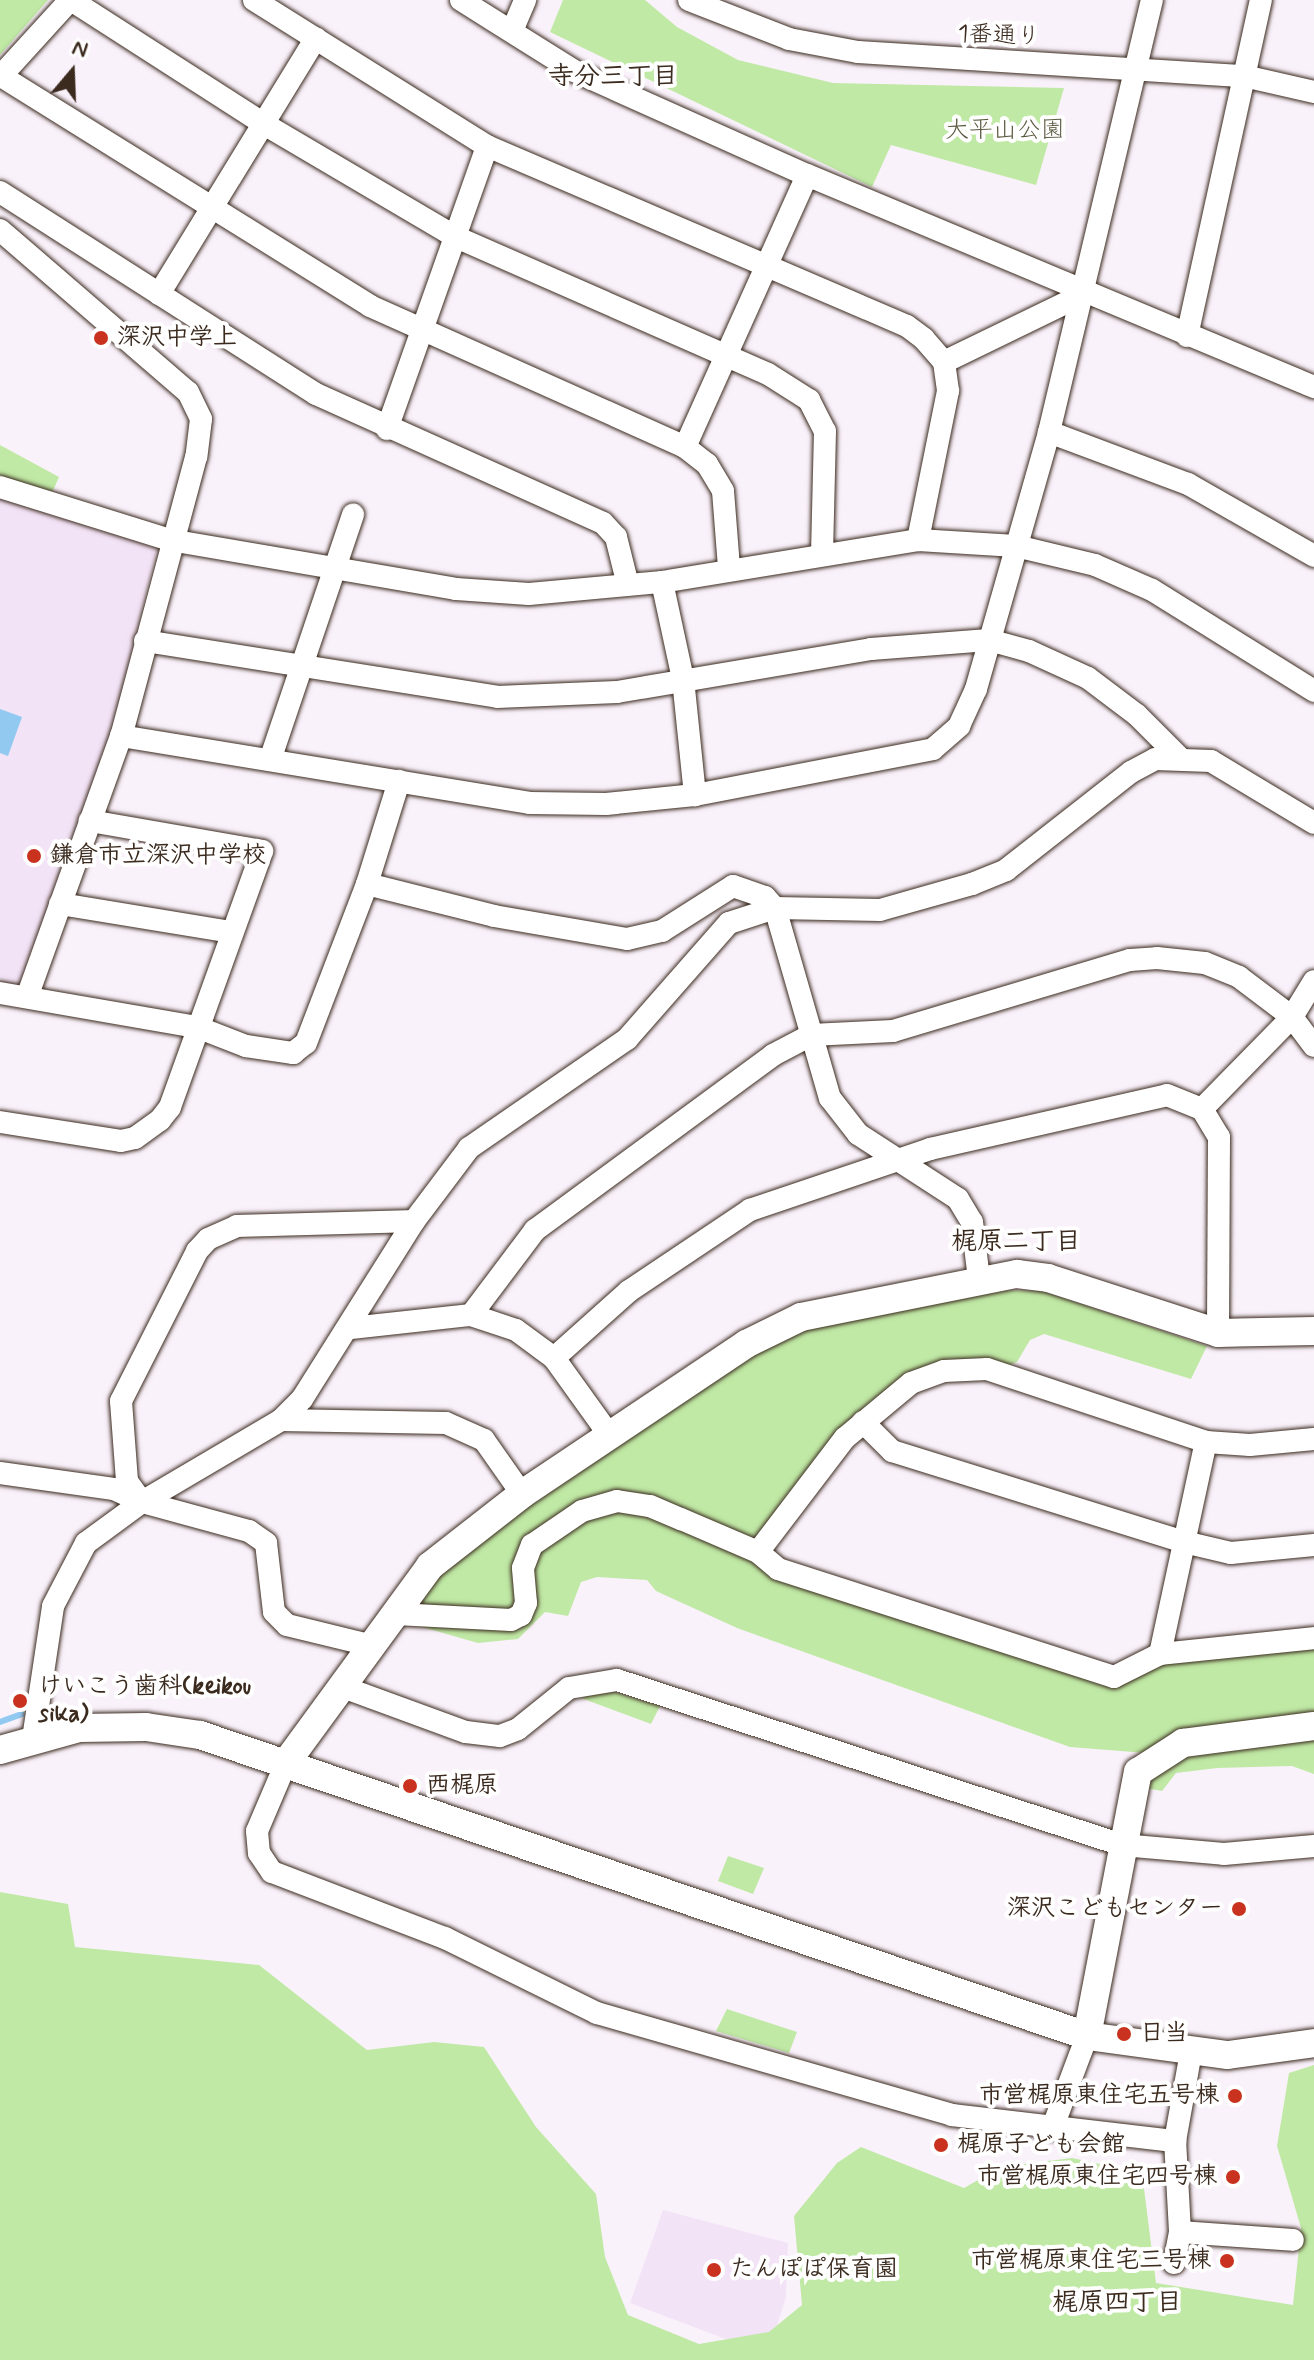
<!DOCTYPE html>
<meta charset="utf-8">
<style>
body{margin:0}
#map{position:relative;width:1314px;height:2360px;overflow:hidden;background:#faf2fb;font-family:Mynerve,"Klee One",sans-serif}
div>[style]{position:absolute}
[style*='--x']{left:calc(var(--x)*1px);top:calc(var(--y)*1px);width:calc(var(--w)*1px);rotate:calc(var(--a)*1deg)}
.built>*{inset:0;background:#f3e3f6}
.green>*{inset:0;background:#c0e9a5}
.water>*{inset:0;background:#91c9f0}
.stream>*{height:6px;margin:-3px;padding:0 3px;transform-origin:3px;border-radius:3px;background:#91c9f0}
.roads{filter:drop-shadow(0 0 2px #3b2a1e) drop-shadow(0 0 2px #3b2a1e)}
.minor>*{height:22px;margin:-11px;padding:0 11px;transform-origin:11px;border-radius:11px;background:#fff}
.tertiary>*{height:28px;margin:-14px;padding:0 14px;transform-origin:14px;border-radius:14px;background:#fff}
.dots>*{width:22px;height:22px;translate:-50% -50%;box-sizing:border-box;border:4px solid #fff;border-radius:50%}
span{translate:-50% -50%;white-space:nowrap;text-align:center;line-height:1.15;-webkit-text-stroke:8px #fff;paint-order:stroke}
.street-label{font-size:24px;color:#3b2a1e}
.park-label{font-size:24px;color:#5c5a40}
.poi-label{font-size:24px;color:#3b2a1e;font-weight:700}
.left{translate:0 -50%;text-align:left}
.right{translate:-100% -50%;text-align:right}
.neighbourhood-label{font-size:26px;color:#3b2a1e;font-weight:700}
.north{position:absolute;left:32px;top:32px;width:80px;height:80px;-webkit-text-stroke:6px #fff;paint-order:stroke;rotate:19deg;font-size:22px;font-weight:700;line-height:32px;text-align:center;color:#3b2a1e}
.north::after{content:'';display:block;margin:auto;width:28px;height:36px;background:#3b2a1e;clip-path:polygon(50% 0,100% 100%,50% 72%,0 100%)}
</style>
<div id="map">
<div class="built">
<div style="clip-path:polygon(0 497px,157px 548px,112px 731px,21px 987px,0 987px)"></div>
<div style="clip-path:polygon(663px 2210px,788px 2243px,786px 2297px,768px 2355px,630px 2303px)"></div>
</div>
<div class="green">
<div style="clip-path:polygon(0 0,48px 0,0 55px)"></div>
<div style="clip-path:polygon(563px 0,645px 0,677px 27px,738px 60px,833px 83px,1064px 88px,1036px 185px,891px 145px,872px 187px,550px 32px)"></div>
<div style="clip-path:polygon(0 445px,59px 477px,52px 493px,0 477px)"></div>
<div style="clip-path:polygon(998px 1290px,1042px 1291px,1207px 1346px,1191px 1379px,1044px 1334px,1030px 1340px,1017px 1362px,1004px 1367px,969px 1361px,835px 1436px,758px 1536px,745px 1539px,631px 1495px,543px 1527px,514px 1609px,442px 1613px,414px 1603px,451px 1561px,756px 1350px,797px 1331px)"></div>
<div style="clip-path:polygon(638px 1510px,1107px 1682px,1170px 1659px,1314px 1646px,1314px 1718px,1146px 1753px,1070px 1747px,737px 1628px,656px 1591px,647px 1580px,597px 1577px,581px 1582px,568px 1616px,545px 1612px,518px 1639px,478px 1643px,415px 1625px,509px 1628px,531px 1558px,571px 1528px,607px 1511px)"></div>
<div style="clip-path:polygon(608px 1690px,660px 1706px,651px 1724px,581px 1698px)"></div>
<div style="clip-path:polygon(1314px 1738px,1314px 1774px,1292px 1766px,1217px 1768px,1176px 1773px,1162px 1791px,1146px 1788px,1159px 1770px,1181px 1755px)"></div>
<div style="clip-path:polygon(728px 1856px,764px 1868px,753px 1894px,718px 1881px)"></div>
<div style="clip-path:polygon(0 1892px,68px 1904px,75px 1947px,259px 1965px,367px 2050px,434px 2042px,484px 2047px,536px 2127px,596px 2194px,605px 2257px,628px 2315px,699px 2344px,769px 2332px,802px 2305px,794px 2216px,837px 2163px,861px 2147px,964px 2188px,1001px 2167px,1072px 2158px,1142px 2173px,1156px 2283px,1293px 2305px,1301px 2228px,1277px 2146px,1289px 2073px,1314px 2065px,1314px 2360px,0 2360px)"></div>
<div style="clip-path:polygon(727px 2009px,797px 2032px,789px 2053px,716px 2031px)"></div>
</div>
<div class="water">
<div style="clip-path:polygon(0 709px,22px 717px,8px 756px,0 753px)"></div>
</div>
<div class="stream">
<div style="--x:0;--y:1722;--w:23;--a:-20"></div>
</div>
<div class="roads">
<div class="minor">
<div style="--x:71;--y:0;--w:229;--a:32.7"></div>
<div style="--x:264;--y:124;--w:223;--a:30.5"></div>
<div style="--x:456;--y:237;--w:341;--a:23.7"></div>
<div style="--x:768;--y:374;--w:49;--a:32.4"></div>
<div style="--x:809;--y:400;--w:35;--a:63"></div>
<div style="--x:825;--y:431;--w:122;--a:91.4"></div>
<div style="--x:254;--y:0;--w:275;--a:32.1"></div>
<div style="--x:487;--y:146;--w:457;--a:23.2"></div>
<div style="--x:907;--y:326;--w:21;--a:37"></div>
<div style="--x:924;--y:339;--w:30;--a:49"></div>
<div style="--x:944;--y:362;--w:29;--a:82"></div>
<div style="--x:948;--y:391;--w:152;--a:101.4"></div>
<div style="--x:461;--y:0;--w:133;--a:32.1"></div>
<div style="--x:574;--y:71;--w:255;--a:24.1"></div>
<div style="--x:807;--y:175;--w:550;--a:22.69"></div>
<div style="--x:689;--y:0;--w:107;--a:21.3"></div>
<div style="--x:789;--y:39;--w:70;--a:10.7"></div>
<div style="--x:858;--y:52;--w:387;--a:3.6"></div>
<div style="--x:1244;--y:76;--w:72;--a:12.9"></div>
<div style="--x:512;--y:31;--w:34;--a:-67"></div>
<div style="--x:1;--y:76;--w:435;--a:31.9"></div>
<div style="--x:370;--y:306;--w:345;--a:24.1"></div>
<div style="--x:685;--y:447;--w:28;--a:38"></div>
<div style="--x:707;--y:464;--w:31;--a:59"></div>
<div style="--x:723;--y:491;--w:77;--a:85.5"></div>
<div style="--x:0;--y:77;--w:104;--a:-47.7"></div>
<div style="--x:0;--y:192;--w:375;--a:32.6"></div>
<div style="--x:316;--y:394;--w:315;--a:24.2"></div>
<div style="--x:603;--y:523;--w:19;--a:47"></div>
<div style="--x:616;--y:537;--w:49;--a:76"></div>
<div style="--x:0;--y:230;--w:248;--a:40.8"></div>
<div style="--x:188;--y:392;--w:30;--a:64"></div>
<div style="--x:201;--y:419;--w:38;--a:97"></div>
<div style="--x:196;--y:457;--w:289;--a:105"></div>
<div style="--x:121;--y:736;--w:277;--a:109.8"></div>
<div style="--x:159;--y:294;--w:300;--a:-58.5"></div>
<div style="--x:1187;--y:336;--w:344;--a:-77.6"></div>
<div style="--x:944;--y:362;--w:156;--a:-25.9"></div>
<div style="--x:387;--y:429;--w:300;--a:-70.5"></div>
<div style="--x:1049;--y:432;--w:148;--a:20.5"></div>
<div style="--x:1188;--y:484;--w:145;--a:29.7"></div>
<div style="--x:685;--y:447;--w:298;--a:-65.8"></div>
<div style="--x:0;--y:487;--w:178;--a:17.3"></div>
<div style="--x:170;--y:540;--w:290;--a:9.7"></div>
<div style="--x:456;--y:589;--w:73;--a:3.9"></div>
<div style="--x:529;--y:594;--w:134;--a:-5.2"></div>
<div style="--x:662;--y:582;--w:259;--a:-9.3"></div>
<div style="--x:918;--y:540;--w:98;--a:3.5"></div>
<div style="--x:1016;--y:546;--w:81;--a:13.5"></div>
<div style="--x:1095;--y:565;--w:62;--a:23.7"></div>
<div style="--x:1152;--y:590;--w:191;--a:31.9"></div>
<div style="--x:662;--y:582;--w:99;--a:77.8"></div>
<div style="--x:683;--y:679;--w:117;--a:84.1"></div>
<div style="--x:145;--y:641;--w:356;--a:9"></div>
<div style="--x:497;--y:697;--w:120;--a:-2.4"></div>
<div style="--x:617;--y:692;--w:258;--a:-9.6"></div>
<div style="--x:871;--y:649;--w:118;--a:-4.4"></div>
<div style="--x:989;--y:640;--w:41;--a:15.4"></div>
<div style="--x:1029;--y:651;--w:65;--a:24.6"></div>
<div style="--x:1088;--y:678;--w:61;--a:37.1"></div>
<div style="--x:1137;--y:715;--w:58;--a:45"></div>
<div style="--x:121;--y:736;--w:414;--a:9.3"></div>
<div style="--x:530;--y:803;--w:76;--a:0.8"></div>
<div style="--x:606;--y:804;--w:89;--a:-5.8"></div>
<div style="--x:695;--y:795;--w:242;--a:-10.9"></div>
<div style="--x:933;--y:749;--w:35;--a:-41"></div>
<div style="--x:959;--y:726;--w:41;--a:-65.3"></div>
<div style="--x:976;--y:689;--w:267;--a:-74.1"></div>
<div style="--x:1049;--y:432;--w:444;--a:-76.6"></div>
<div style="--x:271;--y:757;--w:256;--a:-71.3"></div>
<div style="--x:367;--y:884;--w:131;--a:14.1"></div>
<div style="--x:494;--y:916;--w:135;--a:9.8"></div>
<div style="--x:627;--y:939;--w:36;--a:-13"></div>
<div style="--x:662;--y:931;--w:84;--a:-32.4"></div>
<div style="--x:733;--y:886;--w:34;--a:19"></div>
<div style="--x:765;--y:897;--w:15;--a:48"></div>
<div style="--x:775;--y:908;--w:198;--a:73.9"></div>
<div style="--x:830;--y:1098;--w:46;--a:52.1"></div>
<div style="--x:858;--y:1134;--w:119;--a:33"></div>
<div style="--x:958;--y:1199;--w:27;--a:59"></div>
<div style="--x:972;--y:1222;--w:57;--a:83"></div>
<div style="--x:60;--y:904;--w:173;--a:9.3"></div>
<div style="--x:0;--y:993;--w:200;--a:9.8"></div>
<div style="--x:197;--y:1027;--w:53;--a:21.2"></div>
<div style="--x:246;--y:1046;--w:48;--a:8.5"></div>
<div style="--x:293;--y:1053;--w:16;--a:-38"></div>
<div style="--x:306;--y:1043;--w:170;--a:-69"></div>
<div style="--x:367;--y:884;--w:108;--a:-72.7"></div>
<div style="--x:1202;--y:1109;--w:129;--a:-45.6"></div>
<div style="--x:1292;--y:1017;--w:42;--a:-58.6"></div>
<div style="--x:0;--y:1122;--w:122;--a:8.9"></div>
<div style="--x:121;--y:1141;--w:14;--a:-12"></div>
<div style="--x:135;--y:1138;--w:31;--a:-36"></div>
<div style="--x:160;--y:1120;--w:16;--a:-52"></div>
<div style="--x:170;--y:1107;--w:272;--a:-70.2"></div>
<div style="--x:262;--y:851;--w:175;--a:-170.1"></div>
<div style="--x:471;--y:1315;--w:106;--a:-53"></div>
<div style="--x:535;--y:1230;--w:295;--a:-36.3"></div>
<div style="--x:773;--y:1055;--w:43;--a:-27.8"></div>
<div style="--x:811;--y:1035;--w:82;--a:-2.8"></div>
<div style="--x:893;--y:1031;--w:247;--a:-16.7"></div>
<div style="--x:1130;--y:960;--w:27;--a:-4"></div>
<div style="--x:1157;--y:958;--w:48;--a:5.9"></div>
<div style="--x:1205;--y:963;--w:37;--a:22"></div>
<div style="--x:1239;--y:977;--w:66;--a:37"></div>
<div style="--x:1292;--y:1017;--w:36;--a:53"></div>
<div style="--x:351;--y:1328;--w:121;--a:-6.2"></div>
<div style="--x:471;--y:1315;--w:47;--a:18.4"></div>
<div style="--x:516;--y:1330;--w:47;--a:36.4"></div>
<div style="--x:554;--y:1358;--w:96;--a:54.3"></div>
<div style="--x:554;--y:1358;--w:101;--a:-41.8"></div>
<div style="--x:629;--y:1291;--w:146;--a:-33.8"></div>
<div style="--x:750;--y:1210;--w:190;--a:-18.7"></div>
<div style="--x:930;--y:1149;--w:243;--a:-12.8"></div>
<div style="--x:1167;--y:1095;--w:38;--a:22"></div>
<div style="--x:1202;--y:1109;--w:33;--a:59"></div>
<div style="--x:1219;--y:1137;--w:196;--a:90.3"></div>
<div style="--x:281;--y:1420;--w:165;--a:1"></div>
<div style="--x:446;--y:1423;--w:42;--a:24.1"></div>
<div style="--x:484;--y:1440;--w:66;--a:54.9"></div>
<div style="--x:863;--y:1422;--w:41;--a:45"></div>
<div style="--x:892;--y:1451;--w:306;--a:17.3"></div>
<div style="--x:1184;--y:1542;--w:48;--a:13.2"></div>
<div style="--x:1231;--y:1553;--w:83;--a:-5.5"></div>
<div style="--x:0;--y:1473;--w:115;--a:8"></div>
<div style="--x:114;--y:1489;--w:31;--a:25"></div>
<div style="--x:142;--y:1502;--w:111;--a:15.2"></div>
<div style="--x:249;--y:1531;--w:21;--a:35"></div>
<div style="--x:266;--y:1543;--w:69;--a:83.4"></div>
<div style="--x:274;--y:1612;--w:18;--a:45"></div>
<div style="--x:287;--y:1625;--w:84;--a:13.7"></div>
<div style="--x:142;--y:1502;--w:26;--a:-126"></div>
<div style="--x:127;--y:1481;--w:80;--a:-94.3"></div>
<div style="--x:121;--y:1401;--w:168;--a:-63.1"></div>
<div style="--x:197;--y:1251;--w:16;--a:-47"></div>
<div style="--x:208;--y:1239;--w:32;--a:-24"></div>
<div style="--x:237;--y:1226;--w:177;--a:-1.6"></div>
<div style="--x:758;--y:1552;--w:143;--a:-52.7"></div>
<div style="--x:845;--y:1438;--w:86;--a:-39.8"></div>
<div style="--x:911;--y:1383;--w:35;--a:-20"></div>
<div style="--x:944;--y:1371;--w:43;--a:-2.7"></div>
<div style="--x:987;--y:1369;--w:231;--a:18.4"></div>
<div style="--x:1206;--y:1442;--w:44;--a:3.9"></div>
<div style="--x:1250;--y:1445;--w:64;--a:-5.4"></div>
<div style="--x:396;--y:1614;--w:115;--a:3"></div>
<div style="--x:511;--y:1620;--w:11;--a:-27"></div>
<div style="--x:521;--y:1615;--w:13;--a:-67"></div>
<div style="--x:526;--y:1603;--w:35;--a:-95"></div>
<div style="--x:523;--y:1568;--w:25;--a:-69"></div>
<div style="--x:532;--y:1545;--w:60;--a:-34.2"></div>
<div style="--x:582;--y:1511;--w:36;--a:-16"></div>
<div style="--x:617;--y:1501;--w:33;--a:9"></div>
<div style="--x:650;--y:1506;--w:34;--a:23"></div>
<div style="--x:681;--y:1519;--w:84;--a:23.2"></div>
<div style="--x:758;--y:1552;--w:26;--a:40"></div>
<div style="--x:778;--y:1569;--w:353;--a:17.8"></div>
<div style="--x:1114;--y:1677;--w:51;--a:-26.6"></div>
<div style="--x:1160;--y:1654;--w:155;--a:-5.9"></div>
<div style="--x:1160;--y:1654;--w:217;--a:-77.8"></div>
<div style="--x:340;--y:1686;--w:134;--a:20.1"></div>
<div style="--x:466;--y:1732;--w:34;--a:7"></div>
<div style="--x:500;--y:1736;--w:19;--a:-21"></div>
<div style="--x:518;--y:1729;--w:65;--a:-38.8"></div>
<div style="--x:569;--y:1688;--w:49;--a:-9.5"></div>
<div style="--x:617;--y:1680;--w:531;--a:18.09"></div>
<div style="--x:1122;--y:1845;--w:102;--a:5"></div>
<div style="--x:1224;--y:1854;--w:90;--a:-5.1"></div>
<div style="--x:33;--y:1739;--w:134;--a:-81.4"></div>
<div style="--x:53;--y:1606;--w:71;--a:-62.4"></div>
<div style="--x:86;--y:1543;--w:69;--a:-36.2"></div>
<div style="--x:142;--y:1502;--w:161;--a:-30.5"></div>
<div style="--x:281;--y:1420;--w:30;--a:-45"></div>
<div style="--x:302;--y:1399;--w:210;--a:-57.8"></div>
<div style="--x:414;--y:1221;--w:91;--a:-53"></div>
<div style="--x:469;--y:1148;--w:192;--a:-34.6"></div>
<div style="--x:627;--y:1039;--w:154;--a:-48.7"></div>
<div style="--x:729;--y:923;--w:48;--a:-18.1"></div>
<div style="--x:775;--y:908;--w:105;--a:1.1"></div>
<div style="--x:880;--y:910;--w:96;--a:-15.8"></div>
<div style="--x:972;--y:884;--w:37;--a:-22"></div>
<div style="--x:1006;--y:870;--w:159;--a:-38.1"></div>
<div style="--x:1131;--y:772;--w:27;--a:-28"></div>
<div style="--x:1155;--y:759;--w:56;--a:2"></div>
<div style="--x:1211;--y:761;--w:120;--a:31"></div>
<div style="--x:286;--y:1763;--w:74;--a:113.1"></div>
<div style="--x:257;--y:1831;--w:22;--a:85"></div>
<div style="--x:259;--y:1853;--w:23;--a:56"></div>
<div style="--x:272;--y:1872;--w:185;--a:20.9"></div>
<div style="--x:445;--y:1938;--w:169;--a:26.3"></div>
<div style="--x:597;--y:2013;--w:369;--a:16"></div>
<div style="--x:952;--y:2115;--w:225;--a:6.7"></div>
<div style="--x:1052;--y:2129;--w:99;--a:-69.4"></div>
<div style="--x:1180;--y:2232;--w:113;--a:4"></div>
<div style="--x:1174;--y:2263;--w:32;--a:-79"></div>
<div style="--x:1180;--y:2232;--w:91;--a:-93.1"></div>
<div style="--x:1175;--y:2141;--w:90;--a:-79.8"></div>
</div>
<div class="tertiary">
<div style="--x:0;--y:1750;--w:82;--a:-15.6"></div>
<div style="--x:79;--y:1728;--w:67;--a:-0.9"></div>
<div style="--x:146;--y:1727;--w:55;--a:8.4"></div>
<div style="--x:200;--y:1735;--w:937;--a:18.74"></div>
<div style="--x:1087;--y:2036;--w:142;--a:7.7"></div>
<div style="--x:1228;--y:2055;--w:87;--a:-7.9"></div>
<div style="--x:286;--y:1763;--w:244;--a:-53.8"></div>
<div style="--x:430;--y:1566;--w:117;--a:-38"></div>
<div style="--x:522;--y:1494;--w:270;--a:-33.8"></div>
<div style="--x:746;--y:1344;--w:61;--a:-26.1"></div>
<div style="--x:801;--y:1317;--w:220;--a:-11.3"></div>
<div style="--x:1017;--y:1274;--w:31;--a:7"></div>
<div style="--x:1048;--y:1278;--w:179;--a:17.9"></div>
<div style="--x:1218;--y:1333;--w:96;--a:-1.2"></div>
<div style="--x:1087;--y:2036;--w:269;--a:-79.1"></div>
<div style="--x:1138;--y:1772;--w:54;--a:-32.8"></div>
<div style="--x:1183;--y:1743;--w:132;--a:-7.4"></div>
</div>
</div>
<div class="dots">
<div style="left:101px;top:338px;background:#c8321e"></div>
<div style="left:34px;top:856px;background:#c8321e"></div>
<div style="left:20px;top:1701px;background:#c8321e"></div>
<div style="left:410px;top:1786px;background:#c8321e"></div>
<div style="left:1239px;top:1909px;background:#c8321e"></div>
<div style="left:1124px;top:2034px;background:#c8321e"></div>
<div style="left:1235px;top:2096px;background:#c8321e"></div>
<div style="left:941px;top:2145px;background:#c8321e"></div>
<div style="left:1233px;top:2177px;background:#c8321e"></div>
<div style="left:1227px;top:2261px;background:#c8321e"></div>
<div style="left:714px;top:2270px;background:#c8321e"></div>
</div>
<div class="street-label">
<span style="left:999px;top:36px;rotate:2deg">1番通り</span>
</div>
<div class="park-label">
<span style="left:1005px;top:131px">大平山公園</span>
</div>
<div class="poi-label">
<span class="left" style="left:117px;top:338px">深沢中学上</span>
<span class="left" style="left:50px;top:856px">鎌倉市立深沢中学校</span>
<span class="left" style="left:38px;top:1701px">けいこう歯科(keikou<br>sika)</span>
<span class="left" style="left:426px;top:1786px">西梶原</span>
<span class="right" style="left:1223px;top:1909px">深沢こどもセンター</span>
<span class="left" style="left:1140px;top:2034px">日当</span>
<span class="right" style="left:1219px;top:2096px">市営梶原東住宅五号棟</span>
<span class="left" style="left:957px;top:2145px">梶原子ども会館</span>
<span class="right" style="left:1217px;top:2177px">市営梶原東住宅四号棟</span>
<span class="right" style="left:1211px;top:2261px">市営梶原東住宅三号棟</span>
<span class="left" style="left:730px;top:2270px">たんぽぽ保育園</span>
</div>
<div class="neighbourhood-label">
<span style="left:613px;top:78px">寺分三丁目</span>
<span style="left:1016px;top:1243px">梶原二丁目</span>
<span style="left:1117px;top:2304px">梶原四丁目</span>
</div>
<div class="north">N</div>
</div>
